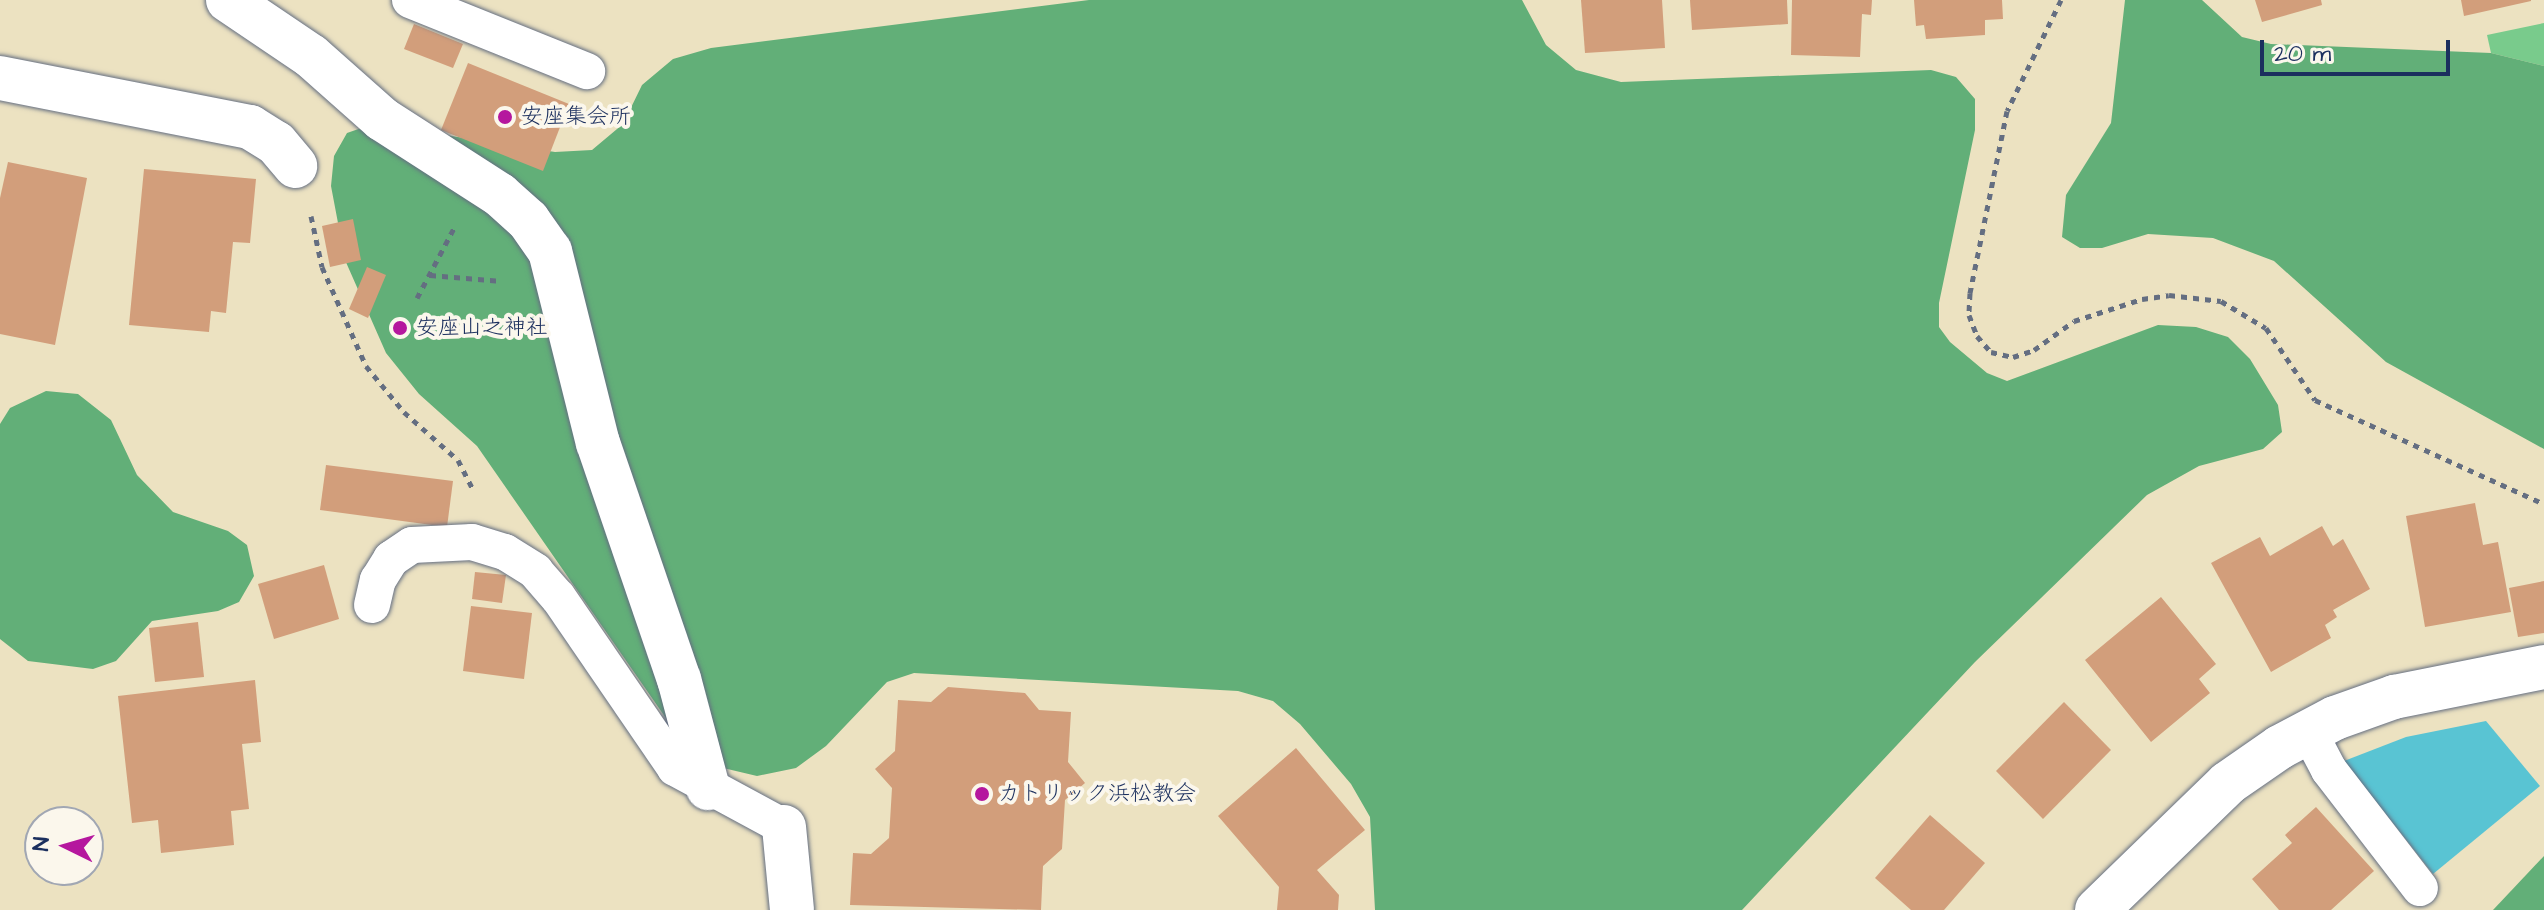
<!DOCTYPE html>
<meta charset="utf-8">
<style>
body{margin:0}
#map{position:relative;width:2544px;height:910px;overflow:hidden;background:#ece2c1;font-family:"Architects Daughter","Klee One",sans-serif}
div>[style]{position:absolute}
[style*='--x']{left:calc(var(--x)*1px);top:calc(var(--y)*1px);width:calc(var(--w)*1px);rotate:calc(var(--a)*1deg)}
.green>*{inset:0;background:#79cb8c}
.forest>*{inset:0;background:#62af78}
.water>*{inset:0;background:#59c4d3}
.building>*{inset:0;background:#d29e7b}
.path>*{height:5px;margin-top:-2.5px;transform-origin:0;background:repeating-linear-gradient(90deg,#646e81 0 6px,transparent 0 12px)}
.roads{filter:drop-shadow(0 0 2px #646e81) drop-shadow(0 0 2px #646e81)}
.lane>*{height:36px;margin:-18px;padding:0 18px;transform-origin:18px;border-radius:18px;background:#fff}
.street>*{height:44px;margin:-22px;padding:0 22px;transform-origin:22px;border-radius:22px;background:#fff}
.dots>*{width:22px;height:22px;translate:-50% -50%;box-sizing:border-box;border:4px solid #fbf7ec;border-radius:50%}
span{translate:-50% -50%;white-space:nowrap;text-align:center;line-height:1.15;-webkit-text-stroke:8px #fbf7ec;paint-order:stroke}
.poi-label{font-size:22px;color:#1b2f5e}
.left{translate:0 -50%;text-align:left}
.north{position:absolute;left:24px;top:806px;width:80px;height:80px;box-sizing:border-box;background:#fbf7ec;border:2px solid #a1a7b3;border-radius:50%;rotate:275deg;font-size:22px;font-weight:700;line-height:32px;text-align:center;color:#1b2f5e}
.north::after{content:'';display:block;margin:auto;width:28px;height:36px;background:#b5179e;clip-path:polygon(50% 0,100% 100%,50% 72%,0 100%)}
.scale{position:absolute;left:2260px;top:40px;width:190px;height:36px;box-sizing:border-box;border:4px solid #1b2f5e;border-top:0;padding-left:10px;font-size:24px;line-height:28px;white-space:nowrap;color:#1b2f5e;-webkit-text-stroke:6px #fbf7ec;paint-order:stroke}
</style>
<div id="map">
<div class="green">
<div style="clip-path:polygon(2544px 23px,2544px 66px,2491px 53px,2487px 35px)"></div>
</div>
<div class="forest">
<div style="clip-path:polygon(1089px 0,1522px 0,1546px 45px,1576px 70px,1621px 82px,1931px 70px,1956px 77px,1975px 99px,1975px 130px,1939px 303px,1939px 327px,1950px 342px,1987px 373px,2007px 381px,2158px 325px,2196px 327px,2228px 337px,2250px 359px,2278px 405px,2282px 432px,2263px 449px,2199px 466px,2147px 495px,1975px 662px,1742px 910px,1375px 910px,1370px 817px,1351px 784px,1300px 724px,1273px 701px,1238px 691px,914px 673px,887px 682px,826px 746px,796px 768px,757px 776px,719px 767px,670px 724px,477px 446px,419px 394px,386px 353px,345px 260px,331px 186px,334px 156px,347px 133px,373px 124px,555px 152px,592px 150px,623px 124px,642px 85px,673px 59px,711px 48px)"></div>
<div style="clip-path:polygon(2125px 0,2202px 0,2242px 37px,2271px 44px,2491px 53px,2544px 66px,2544px 449px,2386px 362px,2274px 261px,2213px 238px,2148px 234px,2102px 248px,2080px 248px,2062px 237px,2066px 195px,2111px 123px)"></div>
<div style="clip-path:polygon(46px 391px,78px 394px,111px 420px,137px 475px,173px 512px,228px 531px,247px 545px,254px 576px,239px 602px,218px 611px,152px 621px,116px 661px,93px 669px,28px 661px,0 639px,0 424px,10px 408px)"></div>
<div style="clip-path:polygon(2544px 856px,2544px 910px,2493px 910px)"></div>
</div>
<div class="water">
<div style="clip-path:polygon(2486px 721px,2540px 786px,2433px 874px,2344px 761px,2406px 737px)"></div>
</div>
<div class="building">
<div style="clip-path:polygon(1581px 0,1662px 0,1665px 48px,1585px 53px)"></div>
<div style="clip-path:polygon(1690px 0,1787px 0,1788px 24px,1692px 30px)"></div>
<div style="clip-path:polygon(1792px 0,1872px 0,1871px 15px,1862px 14px,1860px 57px,1791px 55px)"></div>
<div style="clip-path:polygon(1914px 0,2002px 0,2003px 19px,1985px 20px,1985px 35px,1926px 39px,1924px 25px,1916px 26px)"></div>
<div style="clip-path:polygon(2255px 0,2321px 0,2322px 5px,2262px 22px)"></div>
<div style="clip-path:polygon(2461px 0,2531px 0,2531px 1px,2464px 16px)"></div>
<div style="clip-path:polygon(414px 24px,463px 44px,453px 68px,404px 49px)"></div>
<div style="clip-path:polygon(468px 63px,569px 104px,543px 171px,441px 130px)"></div>
<div style="clip-path:polygon(8px 162px,87px 178px,55px 345px,0 334px,0 198px)"></div>
<div style="clip-path:polygon(144px 169px,256px 179px,250px 243px,233px 242px,226px 313px,211px 311px,209px 332px,129px 325px)"></div>
<div style="clip-path:polygon(353px 219px,361px 260px,330px 267px,322px 226px)"></div>
<div style="clip-path:polygon(367px 267px,386px 275px,368px 318px,349px 309px)"></div>
<div style="clip-path:polygon(397px 319px,410px 327px,404px 339px,390px 330px)"></div>
<div style="clip-path:polygon(326px 465px,453px 481px,447px 527px,320px 510px)"></div>
<div style="clip-path:polygon(2475px 503px,2483px 545px,2498px 542px,2511px 612px,2425px 627px,2406px 516px)"></div>
<div style="clip-path:polygon(2322px 526px,2333px 546px,2343px 539px,2370px 589px,2333px 610px,2337px 617px,2325px 625px,2331px 638px,2271px 672px,2211px 563px,2260px 537px,2270px 556px)"></div>
<div style="clip-path:polygon(324px 565px,339px 619px,274px 639px,258px 584px)"></div>
<div style="clip-path:polygon(475px 572px,506px 575px,502px 603px,472px 599px)"></div>
<div style="clip-path:polygon(2544px 581px,2544px 633px,2518px 637px,2509px 588px)"></div>
<div style="clip-path:polygon(2161px 597px,2216px 664px,2199px 679px,2210px 693px,2151px 742px,2085px 660px)"></div>
<div style="clip-path:polygon(471px 606px,532px 613px,524px 679px,463px 671px)"></div>
<div style="clip-path:polygon(198px 622px,204px 677px,155px 682px,149px 628px)"></div>
<div style="clip-path:polygon(255px 680px,261px 742px,242px 744px,249px 809px,231px 811px,234px 845px,161px 853px,158px 820px,132px 823px,118px 696px)"></div>
<div style="clip-path:polygon(948px 687px,1025px 693px,1039px 710px,1071px 712px,1068px 762px,1085px 783px,1065px 800px,1062px 849px,1043px 866px,1041px 910px,850px 905px,853px 853px,871px 854px,889px 838px,892px 788px,875px 769px,895px 751px,898px 700px,931px 702px)"></div>
<div style="clip-path:polygon(2064px 702px,2111px 750px,2043px 819px,1996px 771px)"></div>
<div style="clip-path:polygon(1296px 748px,1365px 830px,1317px 870px,1339px 895px,1338px 910px,1277px 910px,1279px 887px,1218px 816px)"></div>
<div style="clip-path:polygon(2316px 807px,2374px 871px,2331px 910px,2279px 910px,2252px 879px,2292px 843px,2285px 835px)"></div>
<div style="clip-path:polygon(1930px 815px,1985px 863px,1944px 910px,1911px 910px,1875px 878px)"></div>
</div>
<div class="path">
<div style="--x:2061;--y:0;--w:123;--a:115.9"></div>
<div style="--x:2007;--y:111;--w:186;--a:101.5"></div>
<div style="--x:1970;--y:293;--w:22;--a:93"></div>
<div style="--x:1969;--y:315;--w:22;--a:69"></div>
<div style="--x:1977;--y:336;--w:21;--a:49"></div>
<div style="--x:1991;--y:352;--w:23;--a:13"></div>
<div style="--x:2013;--y:357;--w:22;--a:-18"></div>
<div style="--x:2034;--y:350;--w:49;--a:-35.9"></div>
<div style="--x:2074;--y:321;--w:71;--a:-17.9"></div>
<div style="--x:2142;--y:299;--w:27;--a:-8"></div>
<div style="--x:2169;--y:295;--w:52;--a:6.6"></div>
<div style="--x:2221;--y:301;--w:52;--a:31"></div>
<div style="--x:2266;--y:328;--w:87;--a:55.8"></div>
<div style="--x:2315;--y:400;--w:252;--a:24.4"></div>
<div style="--x:311;--y:216;--w:52;--a:77.8"></div>
<div style="--x:322;--y:267;--w:108;--a:66"></div>
<div style="--x:366;--y:366;--w:60;--a:50.4"></div>
<div style="--x:404;--y:412;--w:72;--a:41.6"></div>
<div style="--x:458;--y:460;--w:33;--a:63"></div>
<div style="--x:430;--y:275;--w:72;--a:4.8"></div>
<div style="--x:417;--y:298;--w:79;--a:-62.1"></div>
</div>
<div class="roads">
<div class="lane">
<div style="--x:410;--y:0;--w:191;--a:21.9"></div>
<div style="--x:372;--y:605;--w:26;--a:-77"></div>
<div style="--x:378;--y:580;--w:25;--a:-58"></div>
<div style="--x:391;--y:559;--w:25;--a:-34"></div>
<div style="--x:412;--y:545;--w:60;--a:-2.9"></div>
<div style="--x:472;--y:542;--w:34;--a:17"></div>
<div style="--x:505;--y:552;--w:36;--a:32"></div>
<div style="--x:535;--y:571;--w:35;--a:49"></div>
<div style="--x:558;--y:597;--w:207;--a:55.6"></div>
<div style="--x:675;--y:768;--w:124;--a:28.4"></div>
<div style="--x:2309;--y:732;--w:43;--a:62.2"></div>
<div style="--x:2329;--y:770;--w:149;--a:52.4"></div>
</div>
<div class="street">
<div style="--x:228;--y:0;--w:100;--a:34"></div>
<div style="--x:311;--y:56;--w:95;--a:41.6"></div>
<div style="--x:382;--y:119;--w:140;--a:32.8"></div>
<div style="--x:500;--y:195;--w:38;--a:42"></div>
<div style="--x:528;--y:220;--w:38;--a:55"></div>
<div style="--x:550;--y:251;--w:198;--a:76"></div>
<div style="--x:598;--y:443;--w:250;--a:71.1"></div>
<div style="--x:679;--y:679;--w:113;--a:75.1"></div>
<div style="--x:0;--y:78;--w:255;--a:11.1"></div>
<div style="--x:250;--y:127;--w:31;--a:32"></div>
<div style="--x:276;--y:143;--w:30;--a:50"></div>
<div style="--x:784;--y:827;--w:83;--a:84.5"></div>
<div style="--x:2097;--y:910;--w:182;--a:-44.1"></div>
<div style="--x:2228;--y:783;--w:63;--a:-34.7"></div>
<div style="--x:2280;--y:747;--w:62;--a:-27.8"></div>
<div style="--x:2335;--y:718;--w:63;--a:-19.6"></div>
<div style="--x:2394;--y:697;--w:153;--a:-11.3"></div>
</div>
</div>
<div class="dots">
<div style="left:505px;top:117px;background:#b5179e"></div>
<div style="left:400px;top:328px;background:#b5179e"></div>
<div style="left:982px;top:794px;background:#b5179e"></div>
</div>
<div class="poi-label">
<span class="left" style="left:521px;top:117px">安座集会所</span>
<span class="left" style="left:416px;top:328px">安座山之神社</span>
<span class="left" style="left:998px;top:794px">カトリック浜松教会</span>
</div>
<div class="north">N</div>
<div class="scale">20 m</div>
</div>
